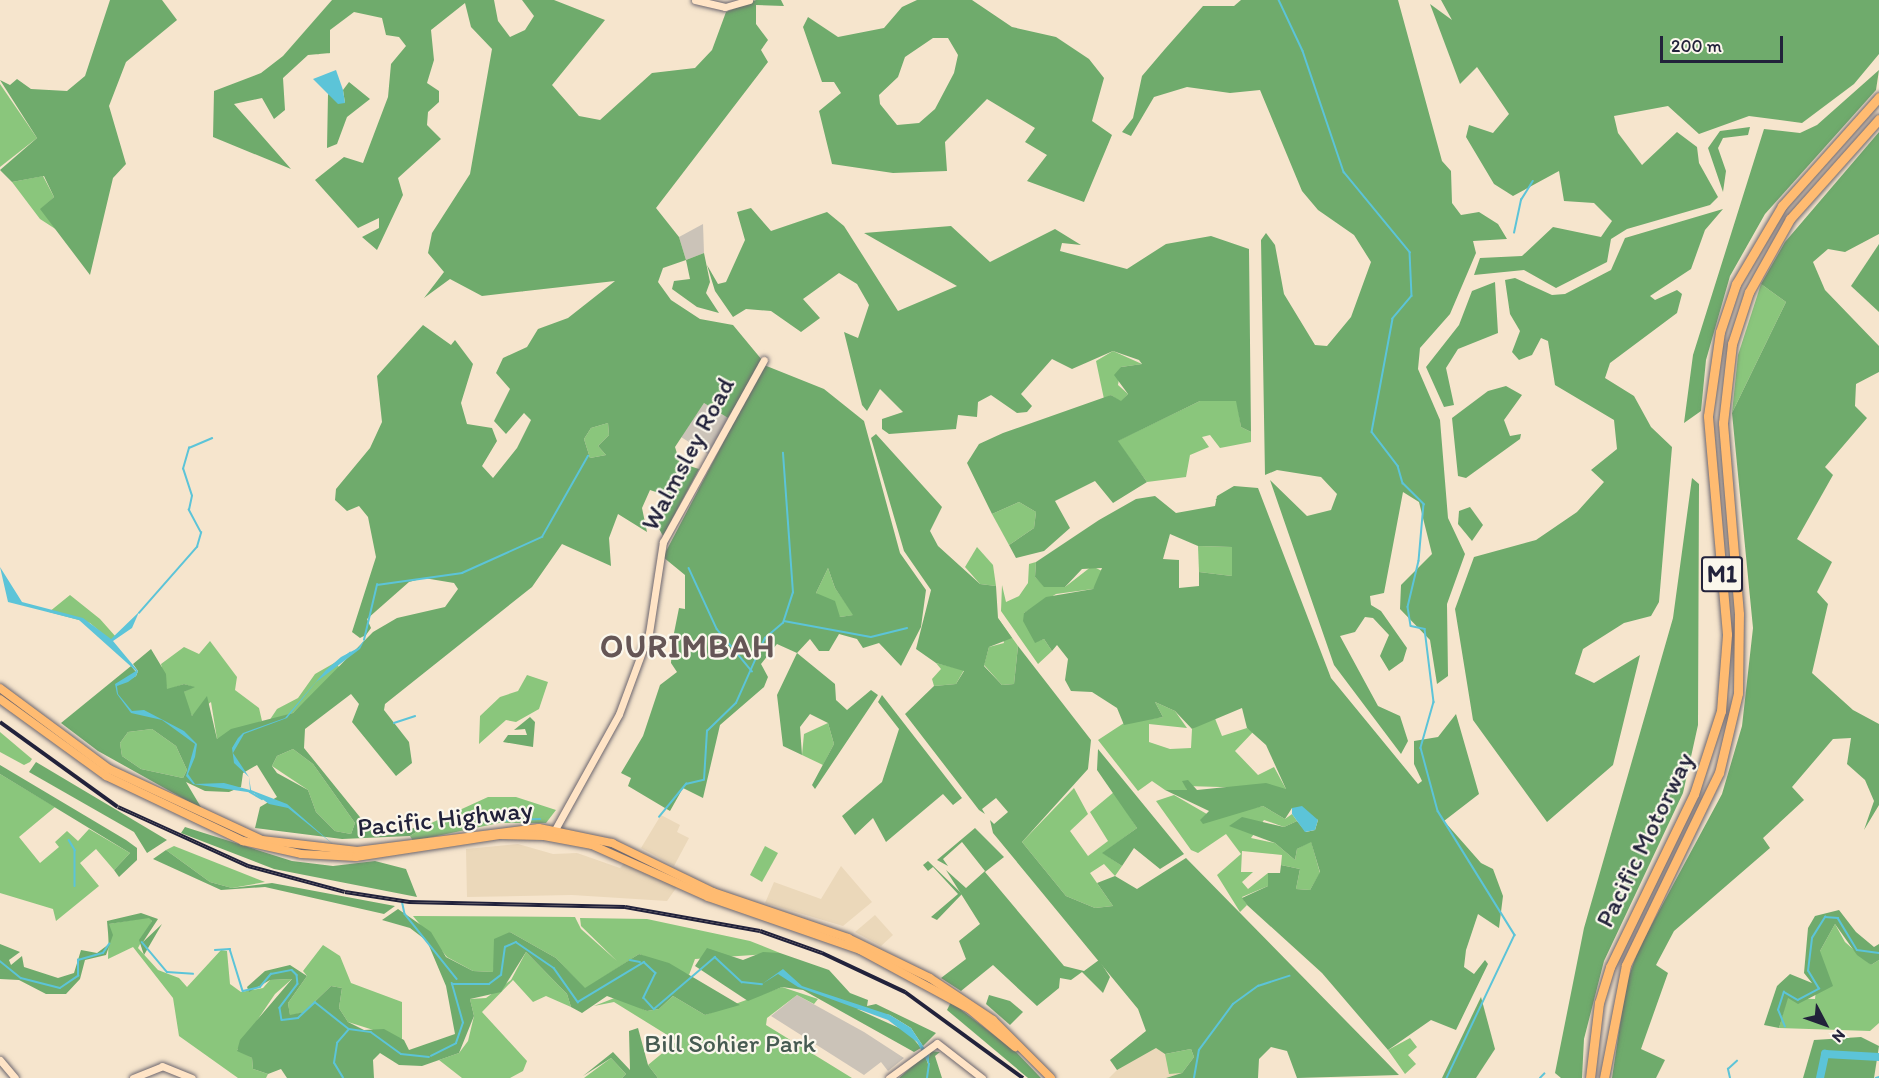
<!DOCTYPE html>
<style>
body{margin:0}
#map{position:relative;width:1879px;height:1078px;overflow:hidden;background:#f6e5cd;font-family:Itim,sans-serif}
div>[style]{position:absolute}
[style*='--x']{left:calc(var(--x)*1px);top:calc(var(--y)*1px);width:calc(var(--w)*1px);rotate:calc(var(--a)*1deg)}
.built>*{inset:0;background:#ebd8ba}
.industrial>*{inset:0;background:#cbc3b8}
.green>*{inset:0;background:#8ac67c}
.forest>*{inset:0;background:#6fab6c}
.water>*{inset:0;background:#5cc4d8}
.stream>*{height:1.5px;margin:-0.75px;padding:0 0.75px;transform-origin:0.75px;border-radius:0.75px;background:#5cc4d8}
.river>*{height:8px;margin:-4px;padding:0 4px;transform-origin:4px;border-radius:4px;background:#5cc4d8}
.roads{filter:drop-shadow(0 0 2px #6c666e) drop-shadow(0 0 2px #6c666e)}
.secondary>*{height:7px;margin:-3.5px;padding:0 3.5px;transform-origin:3.5px;border-radius:3.5px;background:#ffe4c6}
.primary>*{height:8px;margin:-4px;padding:0 4px;transform-origin:4px;border-radius:4px;background:#ffbb71}
.highway>*{height:9px;margin:-4.5px;padding:0 4.5px;transform-origin:4.5px;border-radius:4.5px;background:#ffbb71}
.rail>*{height:4px;margin-top:-2px;transform-origin:0;background:repeating-linear-gradient(90deg,#fbf7ec 0 4.5px,#22223b 0 9px);box-sizing:border-box;border-block:2px solid #22223b}
span{translate:-50% -50%;white-space:nowrap;text-align:center;line-height:1.15;-webkit-text-stroke:4.5px #fbf7ec;paint-order:stroke}
.shield-label span{padding:2px 4px;background:#fbf7ec;border:2px solid;border-radius:4px;-webkit-text-stroke-width:0}
.shield-label{font-size:24px;color:#22223b;font-weight:700}
.street-label{font-size:26px;color:#22223b}
.park-label{font-size:26px;color:#465b52}
.district-label{font-size:32px;color:#655656;font-weight:700;letter-spacing:1.5px}
.north{position:absolute;left:1795px;top:994px;width:60px;height:60px;-webkit-text-stroke:4px #fbf7ec;paint-order:stroke;rotate:131deg;font-size:16px;font-weight:700;line-height:24px;text-align:center;color:#22223b}
.north::after{content:'';display:block;margin:auto;width:21px;height:27px;background:#22223b;clip-path:polygon(50% 0,100% 100%,50% 72%,0 100%)}
.scale{position:absolute;left:1660px;top:36px;width:123px;height:27px;box-sizing:border-box;border:3px solid #22223b;border-top:0;padding-left:8px;font-size:18px;line-height:21px;white-space:nowrap;color:#22223b;-webkit-text-stroke:4px #fbf7ec;paint-order:stroke}
</style>
<div id="map">
<div class="built">
<div style="clip-path:polygon(661px 815px,680px 825px,677px 832px,689px 838px,674px 866px,641px 848px)"></div>
<div style="clip-path:polygon(518px 844px,553px 854px,577px 853px,620px 868px,628px 859px,679px 884px,667px 901px,572px 895px,467px 897px,466px 849px)"></div>
<div style="clip-path:polygon(841px 866px,872px 902px,843px 926px,765px 903px,774px 882px,821px 899px)"></div>
<div style="clip-path:polygon(875px 915px,893px 935px,881px 946px,855px 932px)"></div>
<div style="clip-path:polygon(1146px 1031px,1188px 1078px,1109px 1078px,1117px 1070px,1110px 1060px)"></div>
</div>
<div class="industrial">
<div style="clip-path:polygon(703px 224px,704px 253px,686px 260px,679px 237px)"></div>
<div style="clip-path:polygon(704px 403px,728px 418px,708px 454px,681px 437px)"></div>
<div style="clip-path:polygon(797px 995px,864px 1032px,904px 1058px,888px 1071px,881px 1062px,864px 1075px,771px 1016px)"></div>
</div>
<div class="green">
<div style="clip-path:polygon(0 84px,37px 138px,0 167px)"></div>
<div style="clip-path:polygon(43px 176px,54px 197px,41px 209px,57px 230px,40px 219px,12px 182px)"></div>
<div style="clip-path:polygon(1761px 284px,1786px 302px,1732px 413px,1738px 355px)"></div>
<div style="clip-path:polygon(1113px 351px,1142px 364px,1121px 367px,1118px 385px,1128px 394px,1121px 402px,1111px 395px,1104px 399px,1096px 361px)"></div>
<div style="clip-path:polygon(1200px 401px,1237px 401px,1241px 427px,1251px 432px,1251px 442px,1220px 448px,1210px 435px,1202px 437px,1209px 447px,1190px 455px,1186px 477px,1147px 482px,1117px 441px)"></div>
<div style="clip-path:polygon(608px 423px,609px 435px,598px 446px,606px 455px,590px 458px,584px 439px,591px 428px)"></div>
<div style="clip-path:polygon(1019px 502px,1036px 512px,1034px 528px,1009px 545px,992px 514px)"></div>
<div style="clip-path:polygon(1198px 546px,1233px 547px,1232px 576px,1199px 572px)"></div>
<div style="clip-path:polygon(977px 547px,993px 565px,996px 586px,980px 584px,965px 567px)"></div>
<div style="clip-path:polygon(1036px 562px,1035px 577px,1045px 587px,1065px 587px,1092px 566px,1104px 572px,1093px 589px,1056px 594px,1024px 613px,1035px 642px,1044px 639px,1052px 651px,1038px 664px,1001px 611px,1002px 585px,1006px 602px,1019px 596px,1028px 583px,1029px 564px)"></div>
<div style="clip-path:polygon(828px 568px,835px 588px,854px 615px,840px 617px,816px 593px)"></div>
<div style="clip-path:polygon(70px 595px,100px 619px,116px 637px,111px 641px,90px 623px,49px 612px)"></div>
<div style="clip-path:polygon(998px 618px,1018px 646px,1014px 684px,1002px 685px,984px 665px,989px 647px,1004px 643px)"></div>
<div style="clip-path:polygon(210px 641px,237px 677px,235px 690px,259px 708px,262px 721px,217px 739px,211px 702px,192px 716px,184px 700px,184px 692px,193px 687px,184px 684px,167px 690px,161px 664px,184px 647px,199px 654px)"></div>
<div style="clip-path:polygon(336px 662px,340px 669px,293px 713px,269px 721px,277px 709px,298px 698px,315px 674px)"></div>
<div style="clip-path:polygon(936px 663px,964px 670px,956px 684px,934px 686px,932px 679px,941px 669px)"></div>
<div style="clip-path:polygon(527px 675px,548px 682px,539px 709px,516px 722px,506px 720px,479px 744px,480px 716px,500px 697px,518px 691px)"></div>
<div style="clip-path:polygon(1155px 702px,1175px 711px,1187px 728px,1149px 724px,1149px 742px,1170px 749px,1191px 748px,1192px 729px,1214px 716px,1222px 736px,1247px 728px,1253px 732px,1235px 751px,1258px 775px,1274px 767px,1286px 789px,1186px 786px,1187px 790px,1165px 790px,1152px 781px,1138px 791px,1098px 740px,1124px 723px,1163px 717px)"></div>
<div style="clip-path:polygon(828px 723px,834px 744px,823px 765px,802px 755px,804px 734px)"></div>
<div style="clip-path:polygon(152px 729px,176px 746px,187px 770px,183px 778px,141px 769px,122px 756px,120px 743px,128px 732px)"></div>
<div style="clip-path:polygon(0 732px,32px 759px,30px 762px,24px 765px,0 752px)"></div>
<div style="clip-path:polygon(293px 749px,313px 764px,355px 823px,351px 834px,335px 831px,316px 812px,308px 790px,272px 766px,277px 756px)"></div>
<div style="clip-path:polygon(0 774px,55px 807px,19px 837px,40px 863px,59px 847px,55px 842px,67px 831px,78px 841px,89px 829px,130px 853px,114px 870px,96px 849px,80px 863px,99px 886px,56px 921px,53px 909px,0 893px)"></div>
<div style="clip-path:polygon(1074px 788px,1088px 814px,1070px 831px,1088px 856px,1108px 841px,1090px 812px,1114px 792px,1137px 828px,1103px 853px,1122px 866px,1115px 876px,1104px 864px,1090px 873px,1113px 906px,1095px 908px,1066px 896px,1022px 842px)"></div>
<div style="clip-path:polygon(1174px 795px,1212px 817px,1263px 806px,1285px 819px,1292px 814px,1297px 821px,1284px 827px,1264px 820px,1251px 838px,1275px 843px,1295px 860px,1297px 849px,1311px 841px,1320px 873px,1310px 890px,1296px 889px,1300px 869px,1281px 865px,1282px 855px,1242px 851px,1241px 872px,1253px 872px,1242px 882px,1248px 889px,1268px 873px,1268px 886px,1242px 897px,1247px 905px,1240px 912px,1217px 875px,1241px 854px,1226px 834px,1198px 853px,1191px 850px,1156px 801px)"></div>
<div style="clip-path:polygon(488px 797px,516px 797px,556px 810px,546px 823px,499px 823px,413px 841px,410px 836px,429px 824px)"></div>
<div style="clip-path:polygon(174px 846px,265px 882px,232px 888px,210px 882px,166px 850px)"></div>
<div style="clip-path:polygon(765px 846px,778px 853px,762px 882px,750px 875px)"></div>
<div style="clip-path:polygon(413px 916px,575px 917px,581px 929px,617px 961px,581px 926px,580px 918px,647px 919px,750px 941px,780px 953px,695px 959px,689px 975px,639px 954px,585px 989px,556px 958px,510px 932px,497px 950px,493px 972px,473px 971px,447px 957px)"></div>
<div style="clip-path:polygon(149px 917px,152px 921px,138px 948px,158px 970px,179px 978px,187px 987px,221px 950px,227px 951px,230px 984px,241px 992px,263px 988px,270px 980px,292px 979px,275px 994px,237px 1050px,252px 1058px,253px 1069px,268px 1074px,266px 1078px,238px 1078px,179px 1036px,173px 998px,133px 947px,108px 959px,109px 924px)"></div>
<div style="clip-path:polygon(1835px 924px,1845px 942px,1871px 965px,1879px 960px,1879px 1023px,1870px 1031px,1779px 1028px,1787px 998px,1815px 999px,1820px 951px)"></div>
<div style="clip-path:polygon(323px 945px,340px 956px,351px 983px,402px 1002px,402px 1039px,348px 1022px,339px 1008px,342px 988px,331px 986px,304px 1012px,290px 1016px,288px 1003px,307px 976px,303px 971px)"></div>
<div style="clip-path:polygon(526px 952px,567px 994px,571px 1007px,546px 996px,533px 1002px,513px 980px,482px 1012px,527px 1061px,523px 1071px,510px 1078px,462px 1078px,439px 1060px,459px 1053px,468px 1041px,474px 1016px,470px 999px,486px 998px,511px 980px)"></div>
<div style="clip-path:polygon(782px 987px,818px 999px,814px 1004px,797px 995px,767px 1018px,766px 1025px,852px 1078px,658px 1078px,648px 1065px,677px 1041px,614px 1002px,594px 1006px,617px 997px,647px 1011px,659px 1009px,673px 996px,705px 1015px)"></div>
<div style="clip-path:polygon(1410px 1038px,1417px 1047px,1408px 1055px,1416px 1064px,1405px 1074px,1388px 1050px)"></div>
<div style="clip-path:polygon(1191px 1049px,1194px 1057px,1182px 1073px,1169px 1074px,1165px 1054px)"></div>
<div style="clip-path:polygon(611px 1058px,626px 1074px,622px 1078px,584px 1078px)"></div>
</div>
<div class="forest">
<div style="clip-path:polygon(110px 0,162px 0,177px 20px,126px 62px,109px 106px,126px 164px,113px 178px,90px 275px,40px 209px,54px 197px,44px 176px,12px 182px,0 170px,37px 138px,0 80px,10px 85px,17px 79px,31px 89px,67px 91px,85px 76px)"></div>
<div style="clip-path:polygon(evenodd,332px 0,494px 0,498px 21px,510px 37px,525px 30px,534px 16px,522px 0,554px 0,605px 20px,552px 85px,579px 116px,600px 120px,652px 73px,695px 68px,712px 50px,726px 12px,756px 0,781px 0,784px 6px,756px 5px,756px 24px,768px 40px,761px 50px,768px 62px,656px 208px,679px 237px,686px 260px,704px 253px,710px 282px,706px 293px,719px 313px,697px 307px,672px 289px,674px 281px,690px 279px,686px 260px,663px 268px,658px 282px,671px 300px,700px 319px,733px 325px,762px 360px,728px 418px,704px 403px,675px 447px,680px 463px,699px 469px,663px 536px,657px 525px,671px 497px,650px 490px,642px 508px,647px 532px,618px 514px,609px 538px,611px 566px,562px 544px,532px 587px,385px 704px,384px 710px,409px 742px,412px 763px,396px 776px,352px 722px,359px 704px,351px 694px,305px 729px,304px 748px,368px 827px,384px 836px,429px 824px,410px 836px,342px 839px,255px 828px,260px 807px,277px 797px,257px 765px,243px 773px,241px 787px,229px 792px,205px 791px,186px 782px,202px 809px,98px 751px,61px 723px,131px 666px,136px 672px,127px 681px,136px 676px,138px 671px,133px 664px,151px 649px,166px 674px,167px 689px,184px 684px,195px 687px,184px 692px,192px 716px,207px 696px,217px 739px,231px 729px,293px 713px,373px 632px,397px 618px,445px 607px,458px 589px,454px 583px,424px 578px,409px 582px,367px 619px,371px 628px,366px 635px,360px 638px,352px 632px,376px 557px,368px 517px,359px 506px,347px 511px,335px 500px,336px 489px,370px 448px,382px 422px,377px 376px,423px 325px,451px 345px,455px 340px,473px 364px,461px 403px,467px 424px,492px 428px,497px 441px,482px 466px,493px 478px,517px 448px,531px 420px,524px 413px,506px 434px,494px 421px,510px 389px,496px 373px,503px 358px,527px 347px,538px 329px,568px 318px,615px 281px,482px 296px,450px 279px,424px 298px,444px 272px,428px 253px,432px 233px,470px 174px,492px 49px,471px 27px,465px 3px,431px 30px,434px 60px,427px 83px,439px 91px,439px 102px,428px 112px,427px 125px,441px 139px,398px 178px,403px 195px,377px 250px,362px 237px,379px 228px,379px 218px,358px 228px,315px 180px,344px 157px,363px 163px,388px 97px,391px 64px,406px 46px,399px 37px,386px 35px,382px 18px,354px 12px,330px 30px,330px 53px,308px 55px,283px 78px,285px 110px,274px 119px,262px 98px,234px 104px,291px 169px,213px 137px,214px 91px,261px 73px,283px 56px,332px 0,608px 423px,609px 435px,598px 446px,606px 455px,590px 458px,584px 439px,591px 428px,608px 423px,332px 0,152px 729px,176px 746px,187px 770px,183px 778px,141px 769px,122px 756px,120px 743px,128px 732px,152px 729px,332px 0,293px 749px,313px 764px,355px 823px,351px 834px,335px 831px,316px 812px,308px 790px,277px 773px,272px 766px,277px 756px,293px 749px)"></div>
<div style="clip-path:polygon(evenodd,917px 0,972px 0,1012px 27px,1056px 37px,1089px 59px,1104px 78px,1092px 121px,1112px 135px,1084px 202px,1027px 181px,1047px 155px,1025px 142px,1035px 128px,987px 99px,945px 142px,947px 171px,893px 173px,832px 164px,819px 111px,841px 93px,834px 82px,822px 82px,803px 27px,808px 17px,838px 37px,884px 28px,902px 7px,917px 0,933px 38px,948px 38px,958px 55px,954px 73px,935px 109px,919px 123px,897px 125px,880px 104px,879px 95px,898px 77px,905px 57px,933px 38px)"></div>
<div style="clip-path:polygon(1241px 0,1398px 0,1442px 161px,1451px 171px,1452px 203px,1461px 215px,1479px 212px,1498px 224px,1507px 239px,1473px 241px,1476px 253px,1450px 314px,1420px 348px,1418px 369px,1440px 420px,1448px 518px,1465px 554px,1447px 604px,1448px 676px,1437px 684px,1430px 640px,1400px 609px,1401px 585px,1432px 554px,1419px 502px,1403px 492px,1384px 593px,1370px 596px,1371px 605px,1381px 611px,1407px 648px,1403px 661px,1389px 671px,1380px 656px,1389px 635px,1373px 618px,1365px 617px,1355px 632px,1340px 636px,1378px 706px,1400px 716px,1408px 741px,1401px 754px,1334px 665px,1270px 480px,1307px 516px,1331px 510px,1337px 494px,1321px 477px,1277px 470px,1265px 475px,1261px 240px,1266px 233px,1275px 245px,1284px 294px,1315px 345px,1327px 346px,1351px 317px,1371px 262px,1354px 235px,1318px 210px,1302px 191px,1260px 90px,1230px 93px,1187px 87px,1154px 97px,1131px 136px,1122px 132px,1133px 118px,1142px 76px,1165px 49px,1203px 6px,1234px 6px)"></div>
<div style="clip-path:polygon(1441px 0,1879px 0,1879px 54px,1854px 84px,1802px 123px,1749px 116px,1699px 134px,1668px 106px,1614px 116px,1618px 133px,1642px 165px,1677px 132px,1697px 147px,1699px 163px,1718px 197px,1710px 205px,1627px 229px,1611px 239px,1607px 262px,1556px 288px,1524px 270px,1474px 275px,1480px 258px,1522px 256px,1553px 227px,1601px 237px,1612px 221px,1594px 203px,1564px 201px,1559px 171px,1513px 196px,1494px 184px,1466px 137px,1469px 125px,1493px 133px,1509px 114px,1477px 67px,1460px 84px,1430px 4px,1452px 20px)"></div>
<div style="clip-path:polygon(1879px 70px,1876px 90px,1765px 214px,1730px 276px,1706px 360px,1701px 411px,1684px 423px,1693px 355px,1764px 129px,1800px 133px,1817px 125px)"></div>
<div style="clip-path:polygon(349px 82px,370px 99px,347px 117px,337px 144px,327px 148px,328px 94px,345px 103px,343px 90px)"></div>
<div style="clip-path:polygon(1750px 127px,1748px 135px,1723px 138px,1718px 148px,1726px 171px,1723px 192px,1708px 148px,1720px 131px)"></div>
<div style="clip-path:polygon(1879px 132px,1879px 234px,1845px 252px,1828px 249px,1813px 262px,1825px 290px,1879px 346px,1879px 372px,1856px 384px,1855px 406px,1867px 418px,1825px 467px,1833px 475px,1797px 539px,1832px 562px,1817px 592px,1828px 604px,1812px 673px,1853px 710px,1879px 724px,1879px 805px,1864px 830px,1874px 801px,1865px 780px,1847px 764px,1851px 738px,1833px 739px,1792px 787px,1804px 800px,1763px 838px,1770px 848px,1674px 931px,1656px 965px,1668px 973px,1641px 1049px,1665px 1060px,1656px 1078px,1612px 1078px,1626px 985px,1638px 950px,1722px 794px,1742px 726px,1753px 628px,1732px 413px,1786px 302px,1761px 284px,1785px 242px)"></div>
<div style="clip-path:polygon(751px 208px,771px 231px,827px 212px,844px 226px,898px 311px,957px 286px,864px 233px,951px 226px,990px 262px,1055px 229px,1081px 245px,1062px 243px,1060px 251px,1127px 269px,1166px 244px,1211px 236px,1249px 249px,1251px 432px,1241px 427px,1236px 401px,1200px 401px,1118px 441px,1147px 482px,1113px 503px,1095px 481px,1055px 501px,1070px 528px,1044px 551px,1016px 558px,1009px 545px,1034px 528px,1036px 512px,1019px 502px,992px 514px,967px 463px,979px 444px,1003px 433px,1111px 395px,1121px 401px,1128px 394px,1114px 375px,1121px 367px,1142px 364px,1139px 360px,1113px 351px,1072px 369px,1052px 359px,1021px 394px,1032px 406px,1027px 412px,1017px 413px,991px 395px,978px 402px,977px 417px,958px 415px,956px 429px,889px 434px,882px 429px,882px 419px,903px 412px,880px 389px,867px 411px,862px 405px,844px 332px,858px 338px,869px 305px,857px 284px,839px 273px,803px 299px,820px 318px,801px 332px,771px 311px,746px 309px,733px 317px,715px 291px,707px 265px,718px 284px,726px 282px,745px 240px,737px 212px)"></div>
<div style="clip-path:polygon(1723px 209px,1705px 230px,1691px 269px,1650px 296px,1655px 300px,1677px 290px,1682px 294px,1677px 313px,1610px 363px,1605px 378px,1634px 396px,1651px 427px,1672px 447px,1659px 602px,1651px 616px,1624px 623px,1583px 649px,1575px 674px,1594px 683px,1640px 655px,1613px 765px,1547px 822px,1473px 720px,1455px 609px,1474px 557px,1536px 540px,1577px 512px,1604px 482px,1591px 470px,1617px 449px,1614px 420px,1555px 385px,1548px 341px,1541px 338px,1532px 355px,1519px 360px,1512px 352px,1520px 331px,1510px 314px,1505px 280px,1515px 278px,1552px 295px,1565px 294px,1611px 270px,1625px 238px)"></div>
<div style="clip-path:polygon(1879px 244px,1879px 312px,1851px 286px)"></div>
<div style="clip-path:polygon(1495px 282px,1498px 333px,1458px 349px,1446px 368px,1454px 405px,1444px 407px,1426px 367px,1459px 325px,1472px 291px)"></div>
<div style="clip-path:polygon(evenodd,764px 365px,824px 389px,864px 421px,900px 553px,926px 590px,921px 627px,901px 666px,879px 643px,863px 648px,857px 639px,839px 634px,829px 651px,819px 651px,810px 639px,797px 653px,835px 684px,836px 700px,847px 710px,871px 690px,878px 695px,815px 789px,812px 785px,834px 744px,828px 723px,810px 714px,800px 727px,802px 755px,783px 746px,777px 695px,797px 653px,777px 644px,761px 664px,768px 677px,764px 687px,720px 725px,703px 798px,683px 788px,670px 811px,628px 786px,631px 778px,621px 773px,643px 736px,660px 685px,677px 672px,671px 663px,672px 643px,679px 608px,685px 609px,685px 575px,663px 557px,764px 365px,828px 568px,835px 588px,853px 615px,840px 617px,835px 601px,816px 593px,828px 568px)"></div>
<div style="clip-path:polygon(1506px 386px,1522px 395px,1504px 420px,1510px 436px,1521px 434px,1520px 439px,1466px 478px,1458px 476px,1452px 418px,1488px 391px)"></div>
<div style="clip-path:polygon(876px 434px,942px 507px,930px 531px,938px 546px,980px 584px,996px 586px,998px 618px,1012px 638px,989px 647px,984px 666px,1002px 685px,1014px 684px,1018px 646px,1091px 740px,1088px 769px,1022px 842px,1066px 896px,1095px 908px,1113px 906px,1097px 883px,1115px 876px,1137px 889px,1186px 858px,1399px 1075px,1297px 1078px,1287px 1051px,1271px 1047px,1259px 1059px,1258px 1078px,1166px 1078px,1182px 1073px,1194px 1057px,1191px 1049px,1165px 1054px,1156px 1048px,1117px 1070px,1110px 1060px,1146px 1031px,1138px 1009px,993px 833px,990px 820px,994px 824px,1008px 812px,996px 798px,982px 809px,985px 814px,979px 810px,905px 714px,934px 686px,956px 684px,964px 671px,936px 663px,916px 649px,931px 590px,904px 551px,871px 438px)"></div>
<div style="clip-path:polygon(1692px 478px,1699px 484px,1698px 725px,1683px 793px,1604px 961px,1584px 1039px,1582px 1078px,1561px 1078px,1555px 1073px,1584px 928px,1673px 618px)"></div>
<div style="clip-path:polygon(evenodd,1234px 486px,1258px 488px,1331px 678px,1418px 784px,1422px 781px,1414px 764px,1414px 741px,1438px 737px,1456px 714px,1479px 794px,1444px 821px,1481px 863px,1493px 869px,1503px 896px,1499px 928px,1478px 914px,1466px 950px,1464px 967px,1474px 974px,1485px 960px,1488px 964px,1456px 1030px,1431px 1020px,1388px 1050px,1322px 973px,1247px 905px,1242px 898px,1268px 886px,1268px 873px,1280px 873px,1281px 865px,1300px 869px,1296px 889px,1310px 890px,1320px 872px,1311px 842px,1297px 849px,1295px 860px,1275px 843px,1229px 826px,1242px 817px,1284px 827px,1297px 821px,1306px 832px,1315px 830px,1318px 820px,1292px 808px,1285px 819px,1263px 806px,1203px 824px,1200px 820px,1209px 811px,1165px 790px,1187px 790px,1182px 781px,1188px 780px,1197px 790px,1266px 783px,1286px 789px,1266px 745px,1247px 728px,1242px 708px,1192px 729px,1175px 711px,1155px 702px,1163px 717px,1124px 725px,1117px 708px,1092px 692px,1071px 691px,1065px 680px,1068px 659px,1057px 645px,1052px 651px,1044px 639px,1035px 643px,1023px 621px,1024px 613px,1046px 597px,1093px 589px,1102px 568px,1082px 569px,1065px 587px,1044px 587px,1035px 577px,1036px 562px,1099px 520px,1136px 499px,1155px 496px,1176px 513px,1215px 506px,1217px 496px,1234px 486px,1170px 534px,1198px 546px,1232px 547px,1232px 576px,1199px 572px,1199px 586px,1179px 588px,1179px 560px,1163px 559px,1170px 534px)"></div>
<div style="clip-path:polygon(1470px 507px,1483px 525px,1472px 541px,1458px 524px,1459px 511px)"></div>
<div style="clip-path:polygon(882px 695px,962px 798px,953px 805px,943px 794px,886px 842px,873px 818px,855px 835px,842px 816px,882px 782px,899px 729px,878px 702px)"></div>
<div style="clip-path:polygon(530px 717px,535px 722px,533px 747px,503px 742px,508px 735px,527px 735px,525px 729px,514px 730px)"></div>
<div style="clip-path:polygon(1098px 749px,1184px 854px,1160px 869px,1134px 848px,1122px 866px,1102px 853px,1137px 828px,1097px 770px)"></div>
<div style="clip-path:polygon(36px 762px,167px 840px,147px 853px,134px 832px,29px 772px)"></div>
<div style="clip-path:polygon(0 765px,126px 840px,137px 848px,137px 860px,119px 877px,114px 870px,130px 853px,0 774px)"></div>
<div style="clip-path:polygon(185px 827px,292px 861px,333px 866px,375px 861px,406px 869px,417px 897px,274px 869px,181px 833px)"></div>
<div style="clip-path:polygon(975px 828px,1004px 857px,985px 872px,1064px 966px,1084px 971px,1099px 960px,1110px 977px,1103px 993px,1082px 972px,1071px 980px,1060px 978px,1059px 988px,1037px 1006px,993px 965px,961px 991px,941px 978px,966px 959px,959px 941px,980px 924px,946px 870px,966px 888px,985px 871px,962px 842px,943px 859px,948px 866px,937px 860px)"></div>
<div style="clip-path:polygon(166px 850px,210px 882px,232px 888px,272px 883px,395px 906px,384px 914px,265px 887px,221px 890px,153px 859px)"></div>
<div style="clip-path:polygon(928px 861px,962px 894px,937px 920px,931px 917px,958px 894px,933px 867px,928px 871px,923px 865px)"></div>
<div style="clip-path:polygon(398px 909px,431px 932px,446px 957px,473px 971px,493px 972px,494px 939px,510px 932px,556px 958px,585px 988px,639px 954px,669px 963px,740px 1005px,705px 1015px,673px 996px,659px 1009px,647px 1011px,607px 996px,582px 1013px,571px 1007px,567px 994px,526px 952px,501px 992px,470px 999px,474px 1016px,459px 1053px,422px 1066px,399px 1065px,380px 1053px,373px 1060px,374px 1078px,287px 1078px,281px 1069px,268px 1074px,253px 1069px,252px 1058px,237px 1051px,240px 1040px,292px 979px,270px 980px,249px 992px,247px 987px,265px 971px,290px 965px,307px 976px,288px 1003px,290px 1015px,304px 1012px,331px 986px,342px 988px,339px 1008px,348px 1022px,364px 1030px,384px 1029px,404px 1040px,409px 1050px,455px 1034px,446px 986px,427px 941px,410px 928px,382px 920px)"></div>
<div style="clip-path:polygon(1839px 910px,1856px 932px,1874px 947px,1879px 944px,1879px 960px,1871px 965px,1857px 955px,1835px 924px,1820px 951px,1833px 986px,1798px 1004px,1788px 998px,1779px 1028px,1764px 1025px,1777px 986px,1790px 974px,1812px 983px,1804px 973px,1808px 928px,1815px 916px)"></div>
<div style="clip-path:polygon(141px 913px,158px 919px,143px 942px,162px 924px,144px 955px,139px 940px,152px 921px,149px 918px,109px 924px,113px 935px,106px 955px,85px 960px,80px 979px,66px 994px,46px 994px,19px 980px,0 979px,0 944px,20px 952px,9px 960px,11px 965px,22px 956px,24px 967px,58px 978px,74px 973px,81px 950px,97px 953px,109px 944px,107px 921px)"></div>
<div style="clip-path:polygon(707px 948px,743px 960px,763px 952px,780px 953px,829px 970px,850px 993px,868px 1000px,867px 1006px,876px 1004px,936px 1033px,923px 1046px,911px 1028px,890px 1015px,857px 1009px,908px 1032px,921px 1048px,914px 1052px,803px 990px,782px 987px,748px 1001px,695px 966px)"></div>
<div style="clip-path:polygon(989px 995px,1010px 1001px,1023px 1012px,1010px 1025px,986px 1004px)"></div>
<div style="clip-path:polygon(1481px 997px,1495px 1049px,1476px 1078px,1442px 1078px)"></div>
<div style="clip-path:polygon(951px 1002px,1016px 1052px,1041px 1078px,1028px 1078px,947px 1010px)"></div>
<div style="clip-path:polygon(638px 1028px,648px 1065px,658px 1078px,622px 1078px,626px 1074px,611px 1058px,583px 1076px,613px 1052px,630px 1070px,629px 1031px)"></div>
<div style="clip-path:polygon(1861px 1037px,1879px 1046px,1874px 1078px,1803px 1078px,1814px 1040px)"></div>
<div style="clip-path:polygon(930px 1051px,940px 1052px,935px 1056px,942px 1078px,899px 1078px,925px 1055px,928px 1064px)"></div>
</div>
<div class="water">
<div style="clip-path:polygon(336px 70px,343px 90px,345px 103px,338px 104px,313px 79px)"></div>
<div style="clip-path:polygon(0 567px,22px 602px,83px 618px,111px 639px,139px 612px,132px 628px,113px 641px,138px 671px,136px 676px,128px 682px,117px 686px,118px 694px,132px 711px,144px 710px,184px 731px,197px 744px,195px 757px,188px 774px,195px 784px,224px 783px,250px 790px,249px 777px,234px 763px,232px 748px,238px 738px,243px 733px,285px 718px,326px 670px,341px 657px,358px 648px,365px 639px,360px 649px,316px 682px,287px 718px,244px 734px,233px 753px,249px 777px,251px 790px,287px 804px,334px 845px,288px 808px,269px 804px,254px 793px,193px 784px,186px 776px,195px 744px,162px 720px,131px 713px,117px 694px,115px 684px,136px 671px,79px 620px,8px 602px)"></div>
<div style="clip-path:polygon(1302px 806px,1318px 820px,1315px 830px,1305px 832px,1292px 814px,1292px 808px)"></div>
<div style="clip-path:polygon(783px 969px,802px 986px,890px 1015px,911px 1028px,929px 1055px,929px 1065px,917px 1042px,888px 1020px,798px 987px,778px 974px,762px 984px)"></div>
</div>
<div class="stream">
<div style="--x:1279;--y:0;--w:56;--a:64.8"></div>
<div style="--x:1303;--y:51;--w:128;--a:71.3"></div>
<div style="--x:1344;--y:172;--w:104;--a:50.5"></div>
<div style="--x:1410;--y:252;--w:44;--a:87.4"></div>
<div style="--x:1412;--y:296;--w:30;--a:130"></div>
<div style="--x:1393;--y:319;--w:115;--a:100.5"></div>
<div style="--x:1372;--y:432;--w:43;--a:52.6"></div>
<div style="--x:1398;--y:466;--w:18;--a:74"></div>
<div style="--x:1403;--y:483;--w:30;--a:45"></div>
<div style="--x:1424;--y:504;--w:57;--a:95"></div>
<div style="--x:1419;--y:561;--w:47;--a:103.4"></div>
<div style="--x:1408;--y:607;--w:19;--a:81"></div>
<div style="--x:1411;--y:626;--w:14;--a:12"></div>
<div style="--x:1425;--y:629;--w:74;--a:83"></div>
<div style="--x:1434;--y:702;--w:48;--a:105.8"></div>
<div style="--x:1421;--y:748;--w:65;--a:74.9"></div>
<div style="--x:1438;--y:811;--w:146;--a:58.2"></div>
<div style="--x:1515;--y:935;--w:158;--a:115.4"></div>
<div style="--x:1514;--y:233;--w:34;--a:-78"></div>
<div style="--x:1521;--y:200;--w:22;--a:-58"></div>
<div style="--x:689;--y:568;--w:67;--a:65.3"></div>
<div style="--x:717;--y:629;--w:55;--a:50.2"></div>
<div style="--x:139;--y:613;--w:88;--a:-48.7"></div>
<div style="--x:197;--y:547;--w:15;--a:-74"></div>
<div style="--x:201;--y:533;--w:26;--a:-118"></div>
<div style="--x:189;--y:510;--w:14;--a:-78"></div>
<div style="--x:192;--y:496;--w:28;--a:-108"></div>
<div style="--x:183;--y:469;--w:22;--a:-74"></div>
<div style="--x:189;--y:448;--w:25;--a:-23"></div>
<div style="--x:784;--y:621;--w:88;--a:10.4"></div>
<div style="--x:871;--y:637;--w:37;--a:-14"></div>
<div style="--x:364;--y:640;--w:57;--a:-76.7"></div>
<div style="--x:377;--y:585;--w:86;--a:-8"></div>
<div style="--x:462;--y:573;--w:88;--a:-24.2"></div>
<div style="--x:542;--y:537;--w:93;--a:-60.4"></div>
<div style="--x:331;--y:669;--w:25;--a:-40"></div>
<div style="--x:394;--y:723;--w:22;--a:-18"></div>
<div style="--x:250;--y:792;--w:14;--a:30"></div>
<div style="--x:659;--y:817;--w:43;--a:-50.7"></div>
<div style="--x:686;--y:784;--w:18;--a:-13"></div>
<div style="--x:704;--y:780;--w:49;--a:-86.5"></div>
<div style="--x:707;--y:731;--w:40;--a:-44"></div>
<div style="--x:736;--y:703;--w:71;--a:-66"></div>
<div style="--x:765;--y:638;--w:23;--a:-40"></div>
<div style="--x:783;--y:623;--w:32;--a:-72"></div>
<div style="--x:793;--y:593;--w:140;--a:-94.1"></div>
<div style="--x:489;--y:821;--w:51;--a:-2.2"></div>
<div style="--x:69;--y:840;--w:12;--a:59"></div>
<div style="--x:75;--y:850;--w:36;--a:90"></div>
<div style="--x:402;--y:900;--w:14;--a:78"></div>
<div style="--x:405;--y:914;--w:83;--a:51.3"></div>
<div style="--x:142;--y:942;--w:39;--a:50"></div>
<div style="--x:167;--y:972;--w:26;--a:4"></div>
<div style="--x:215;--y:950;--w:15;--a:-4"></div>
<div style="--x:230;--y:949;--w:44;--a:72.8"></div>
<div style="--x:243;--y:991;--w:17;--a:-13"></div>
<div style="--x:260;--y:987;--w:17;--a:-50"></div>
<div style="--x:271;--y:974;--w:21;--a:-11"></div>
<div style="--x:292;--y:970;--w:7;--a:45"></div>
<div style="--x:297;--y:975;--w:9;--a:84"></div>
<div style="--x:298;--y:984;--w:30;--a:127"></div>
<div style="--x:280;--y:1008;--w:12;--a:81"></div>
<div style="--x:282;--y:1020;--w:16;--a:-7"></div>
<div style="--x:298;--y:1018;--w:23;--a:-43"></div>
<div style="--x:315;--y:1002;--w:43;--a:38.5"></div>
<div style="--x:349;--y:1029;--w:22;--a:8"></div>
<div style="--x:371;--y:1032;--w:37;--a:36"></div>
<div style="--x:401;--y:1054;--w:28;--a:6"></div>
<div style="--x:630;--y:960;--w:10;--a:11"></div>
<div style="--x:0;--y:961;--w:27;--a:39"></div>
<div style="--x:21;--y:978;--w:40;--a:14.4"></div>
<div style="--x:60;--y:988;--w:22;--a:-34"></div>
<div style="--x:78;--y:976;--w:16;--a:-90"></div>
<div style="--x:78;--y:960;--w:26;--a:-16"></div>
<div style="--x:103;--y:953;--w:11;--a:-56"></div>
<div style="--x:1785;--y:1027;--w:18;--a:-112"></div>
<div style="--x:1778;--y:1010;--w:19;--a:-72"></div>
<div style="--x:1784;--y:992;--w:16;--a:30"></div>
<div style="--x:1798;--y:1000;--w:24;--a:-28"></div>
<div style="--x:1819;--y:989;--w:21;--a:-121"></div>
<div style="--x:1808;--y:971;--w:33;--a:-83"></div>
<div style="--x:1812;--y:938;--w:25;--a:-58"></div>
<div style="--x:1825;--y:917;--w:13;--a:4"></div>
<div style="--x:1838;--y:918;--w:37;--a:59"></div>
<div style="--x:1857;--y:950;--w:22;--a:8"></div>
<div style="--x:431;--y:1056;--w:28;--a:-27"></div>
<div style="--x:456;--y:1043;--w:21;--a:-71"></div>
<div style="--x:463;--y:1023;--w:41;--a:-105.8"></div>
<div style="--x:452;--y:984;--w:37;--a:0"></div>
<div style="--x:489;--y:984;--w:15;--a:-37"></div>
<div style="--x:501;--y:975;--w:28;--a:-82"></div>
<div style="--x:505;--y:947;--w:12;--a:-24"></div>
<div style="--x:516;--y:942;--w:46;--a:34.4"></div>
<div style="--x:554;--y:968;--w:42;--a:54.8"></div>
<div style="--x:578;--y:1002;--w:77;--a:-31.2"></div>
<div style="--x:644;--y:962;--w:16;--a:43"></div>
<div style="--x:656;--y:973;--w:28;--a:116"></div>
<div style="--x:644;--y:998;--w:15;--a:48"></div>
<div style="--x:654;--y:1009;--w:80;--a:-40.4"></div>
<div style="--x:715;--y:957;--w:37;--a:43"></div>
<div style="--x:742;--y:982;--w:20;--a:6"></div>
<div style="--x:343;--y:1078;--w:17;--a:-121"></div>
<div style="--x:334;--y:1063;--w:20;--a:-81"></div>
<div style="--x:337;--y:1043;--w:18;--a:-49"></div>
<div style="--x:927;--y:1078;--w:14;--a:-82"></div>
<div style="--x:1194;--y:1078;--w:28;--a:-80"></div>
<div style="--x:1199;--y:1050;--w:57;--a:-53.5"></div>
<div style="--x:1233;--y:1004;--w:31;--a:-36"></div>
<div style="--x:1258;--y:986;--w:33;--a:-18"></div>
<div style="--x:1540;--y:1078;--w:6;--a:-45"></div>
<div style="--x:1730;--y:1078;--w:9;--a:-103"></div>
<div style="--x:1728;--y:1069;--w:12;--a:-42"></div>
<div style="--x:1876;--y:1078;--w:3;--a:-18"></div>
</div>
<div class="river">
<div style="--x:1820;--y:1078;--w:25;--a:-78"></div>
<div style="--x:1825;--y:1054;--w:54;--a:3.2"></div>
</div>
<div class="roads">
<div class="secondary">
<div style="--x:695;--y:0;--w:31;--a:13"></div>
<div style="--x:725;--y:7;--w:25;--a:-16"></div>
<div style="--x:552;--y:835;--w:138;--a:-61"></div>
<div style="--x:619;--y:714;--w:86;--a:-69.7"></div>
<div style="--x:649;--y:633;--w:92;--a:-81.3"></div>
<div style="--x:663;--y:542;--w:208;--a:-61"></div>
<div style="--x:0;--y:1060;--w:23;--a:50"></div>
<div style="--x:133;--y:1078;--w:31;--a:-22"></div>
<div style="--x:162;--y:1066;--w:32;--a:22"></div>
<div style="--x:889;--y:1078;--w:59;--a:-36.1"></div>
<div style="--x:937;--y:1043;--w:57;--a:37.9"></div>
</div>
<div class="primary">
<div style="--x:0;--y:688;--w:136;--a:36.6"></div>
<div style="--x:109;--y:769;--w:169;--a:24.9"></div>
<div style="--x:262;--y:840;--w:96;--a:6.6"></div>
<div style="--x:357;--y:851;--w:183;--a:-7.2"></div>
<div style="--x:539;--y:828;--w:75;--a:11.6"></div>
<div style="--x:612;--y:843;--w:112;--a:25.9"></div>
<div style="--x:713;--y:892;--w:143;--a:18.8"></div>
<div style="--x:848;--y:938;--w:91;--a:26"></div>
<div style="--x:930;--y:978;--w:76;--a:33.7"></div>
<div style="--x:993;--y:1020;--w:82;--a:45"></div>
<div style="--x:0;--y:699;--w:131;--a:36"></div>
<div style="--x:106;--y:776;--w:152;--a:25.4"></div>
<div style="--x:243;--y:841;--w:59;--a:12.6"></div>
<div style="--x:301;--y:854;--w:55;--a:3.1"></div>
<div style="--x:356;--y:857;--w:145;--a:-8.7"></div>
<div style="--x:499;--y:835;--w:45;--a:1.3"></div>
<div style="--x:544;--y:836;--w:49;--a:10.6"></div>
<div style="--x:592;--y:845;--w:127;--a:24.1"></div>
<div style="--x:708;--y:897;--w:161;--a:19.2"></div>
<div style="--x:860;--y:950;--w:124;--a:28.4"></div>
<div style="--x:969;--y:1009;--w:60;--a:39.6"></div>
</div>
<div class="highway">
<div style="--x:1590;--y:1078;--w:76;--a:-83.2"></div>
<div style="--x:1599;--y:1003;--w:38;--a:-73"></div>
<div style="--x:1610;--y:967;--w:192;--a:-64.1"></div>
<div style="--x:1694;--y:794;--w:87;--a:-72"></div>
<div style="--x:1721;--y:711;--w:77;--a:-85.5"></div>
<div style="--x:1727;--y:634;--w:219;--a:-95"></div>
<div style="--x:1708;--y:416;--w:85;--a:-81.9"></div>
<div style="--x:1720;--y:332;--w:51;--a:-71.6"></div>
<div style="--x:1736;--y:284;--w:91;--a:-59.5"></div>
<div style="--x:1782;--y:206;--w:146;--a:-48.3"></div>
<div style="--x:1604;--y:1078;--w:115;--a:-79"></div>
<div style="--x:1626;--y:965;--w:213;--a:-64.2"></div>
<div style="--x:1719;--y:773;--w:82;--a:-76.6"></div>
<div style="--x:1738;--y:693;--w:79;--a:-89.3"></div>
<div style="--x:1739;--y:614;--w:192;--a:-94.8"></div>
<div style="--x:1723;--y:423;--w:80;--a:-83.5"></div>
<div style="--x:1732;--y:344;--w:55;--a:-71.9"></div>
<div style="--x:1749;--y:292;--w:84;--a:-60.7"></div>
<div style="--x:1790;--y:219;--w:134;--a:-48.3"></div>
</div>
</div>
<div class="rail">
<div style="--x:0;--y:722;--w:145;--a:35.8"></div>
<div style="--x:118;--y:807;--w:143;--a:24.4"></div>
<div style="--x:248;--y:866;--w:100;--a:15"></div>
<div style="--x:345;--y:892;--w:65;--a:8.9"></div>
<div style="--x:409;--y:902;--w:216;--a:1.3"></div>
<div style="--x:625;--y:907;--w:137;--a:10.1"></div>
<div style="--x:760;--y:931;--w:66;--a:19.5"></div>
<div style="--x:822;--y:953;--w:92;--a:25.2"></div>
<div style="--x:905;--y:992;--w:146;--a:36.1"></div>
</div>
<div class="shield-label">
<span style="left:1722px;top:574px">M1</span>
</div>
<div class="street-label">
<span style="left:688px;top:454px;rotate:-62deg">Walmsley Road</span>
<span style="left:445px;top:819px;rotate:-6deg">Pacific Highway</span>
<span style="left:1645px;top:840px;rotate:-64deg">Pacific Motorway</span>
</div>
<div class="park-label">
<span style="left:730px;top:1044px">Bill Sohier Park</span>
</div>
<div class="district-label">
<span style="left:688px;top:646px">OURIMBAH</span>
</div>
<div class="north">N</div>
<div class="scale">200 m</div>
</div>
